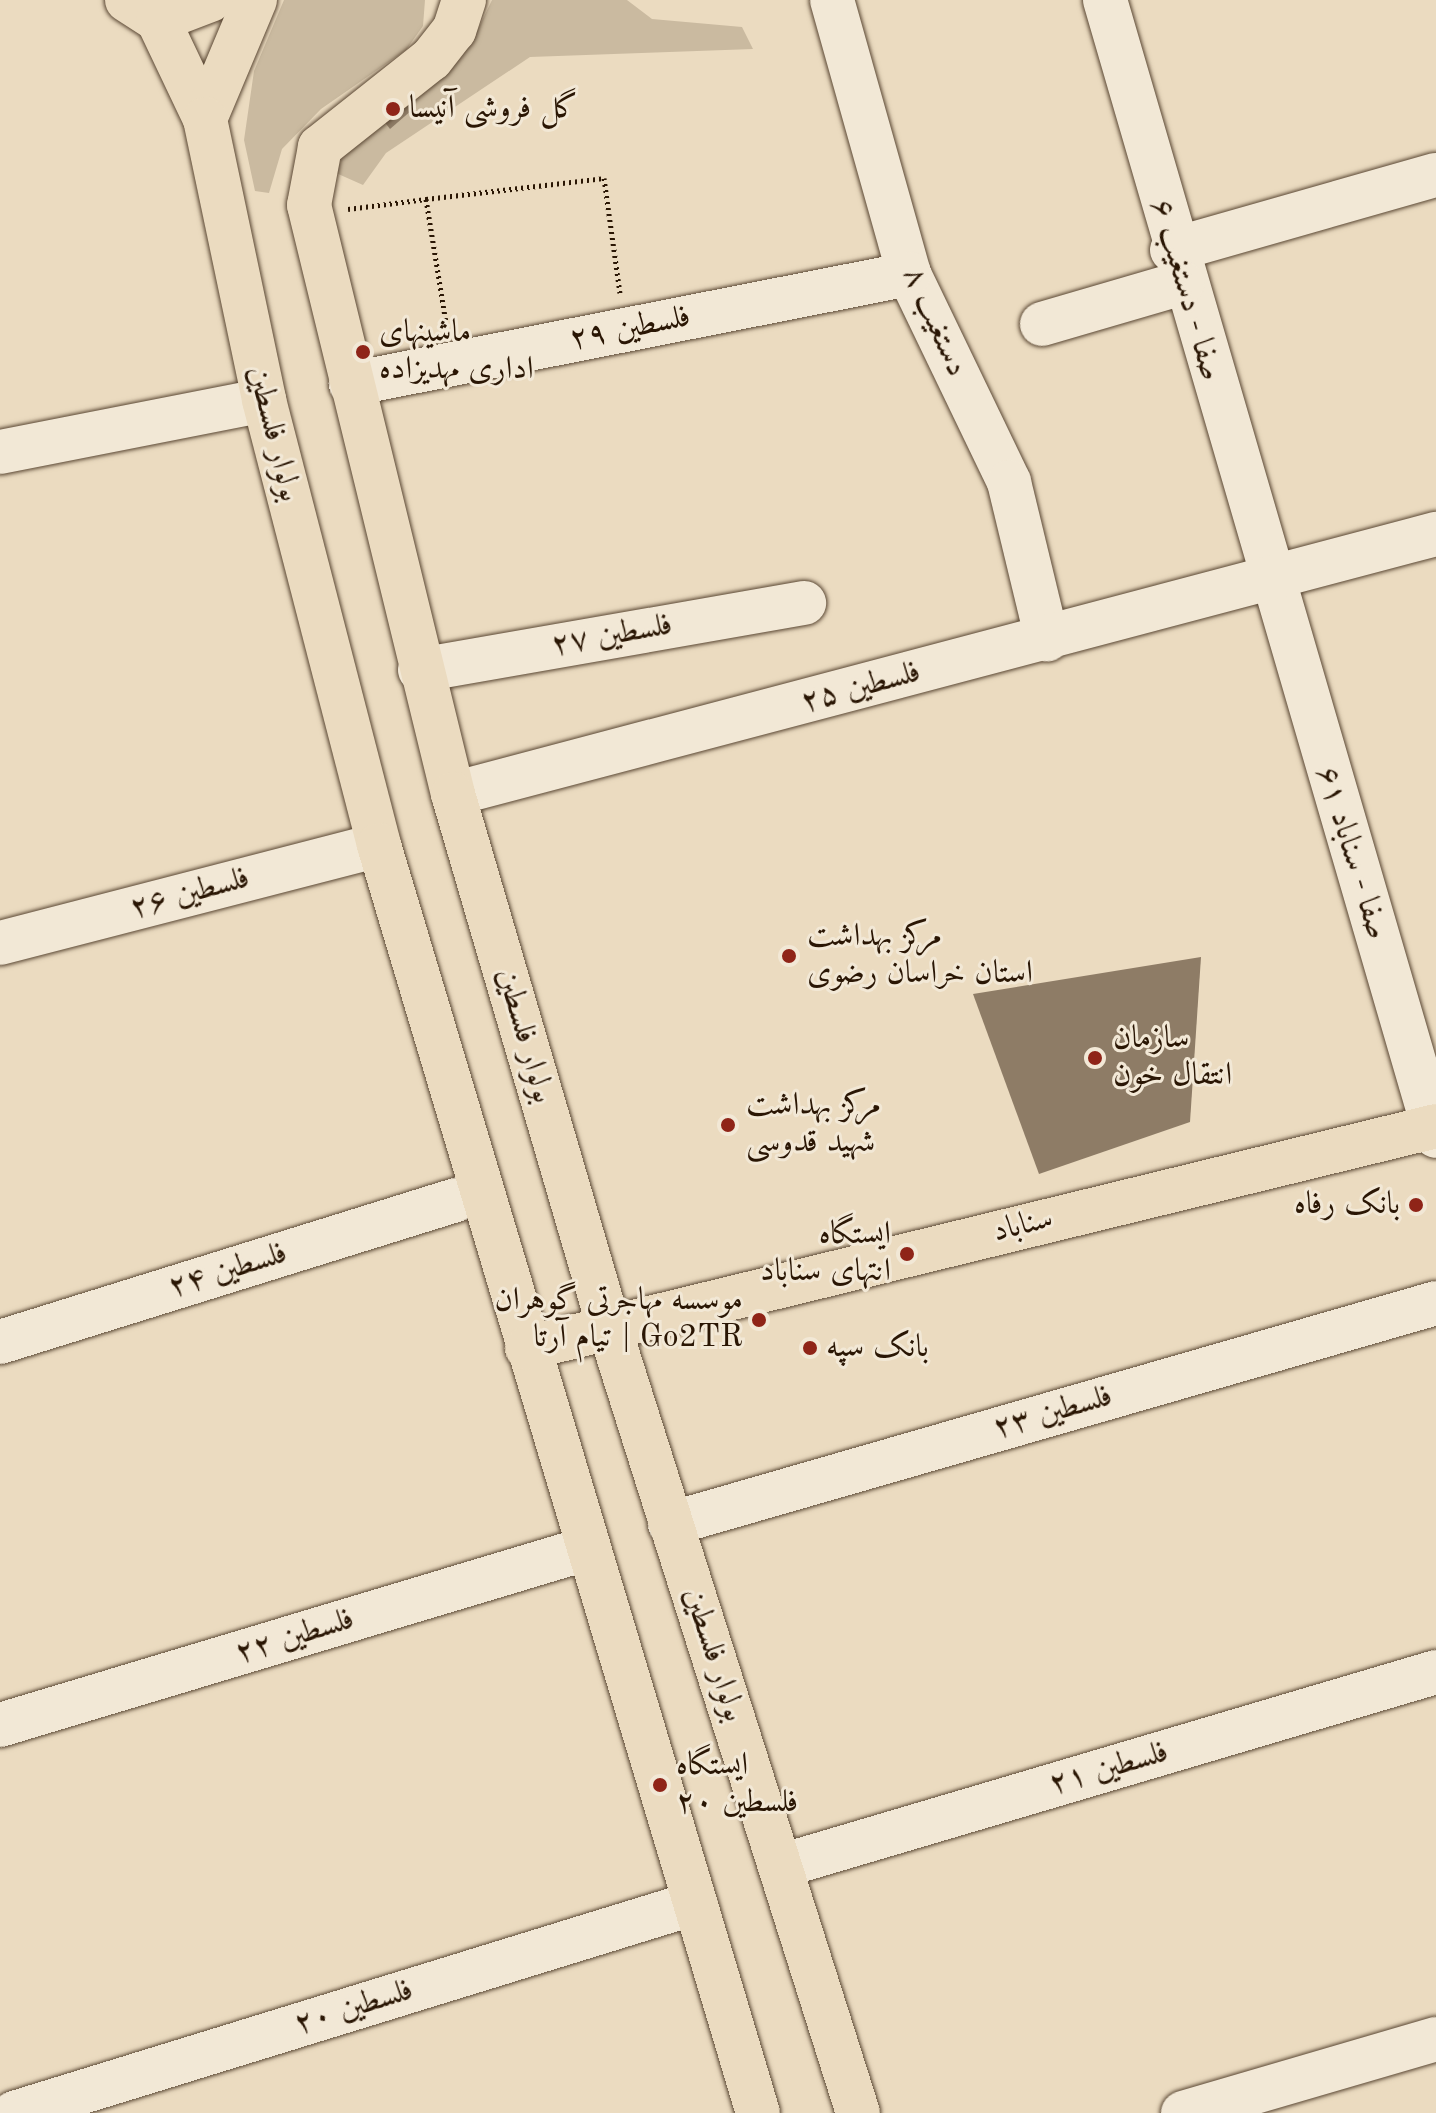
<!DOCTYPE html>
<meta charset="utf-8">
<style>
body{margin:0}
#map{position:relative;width:1436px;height:2113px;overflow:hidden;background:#ebdbc0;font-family:"Old Standard TT",Amiri,serif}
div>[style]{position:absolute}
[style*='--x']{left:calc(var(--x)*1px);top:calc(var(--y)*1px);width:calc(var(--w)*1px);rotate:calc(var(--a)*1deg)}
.green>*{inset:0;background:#cabaa0}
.building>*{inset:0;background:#8e7c66}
.path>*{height:5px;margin-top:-2.5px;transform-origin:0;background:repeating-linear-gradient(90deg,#2a1604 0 2px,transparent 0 6px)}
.roads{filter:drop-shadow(0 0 2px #5a4733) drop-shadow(0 0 2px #5a4733)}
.minor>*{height:44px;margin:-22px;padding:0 22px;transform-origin:22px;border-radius:22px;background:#f2e8d6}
.major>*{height:44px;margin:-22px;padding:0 22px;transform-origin:22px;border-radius:22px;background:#ebdbc0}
.dots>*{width:22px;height:22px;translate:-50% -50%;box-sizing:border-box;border:4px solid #f2e8d6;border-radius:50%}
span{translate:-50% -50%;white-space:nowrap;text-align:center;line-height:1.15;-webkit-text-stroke:6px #f2e8d6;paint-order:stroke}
.poi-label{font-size:32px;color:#2a1604}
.left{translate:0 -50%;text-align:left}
.right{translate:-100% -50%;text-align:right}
.street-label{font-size:32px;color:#2a1604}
</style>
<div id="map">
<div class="green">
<div style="clip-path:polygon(284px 0,425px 0,423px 26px,406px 50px,321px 109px,282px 149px,269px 193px,255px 191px,244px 140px,254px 71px)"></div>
<div style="clip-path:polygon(492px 0,627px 0,652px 19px,742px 27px,753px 49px,530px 57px,386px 153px,363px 185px,336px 173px,346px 148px,470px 46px)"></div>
</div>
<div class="building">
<div style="clip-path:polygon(398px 89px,412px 110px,390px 129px,374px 108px)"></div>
<div style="clip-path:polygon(1201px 957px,1190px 1122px,1039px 1174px,973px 994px)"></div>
</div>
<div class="path">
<div style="--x:426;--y:199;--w:179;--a:-6.7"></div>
<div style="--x:604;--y:178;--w:116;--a:82.1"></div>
<div style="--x:348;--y:209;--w:79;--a:-7.3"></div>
<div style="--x:426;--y:199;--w:131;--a:80.8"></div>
</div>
<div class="roads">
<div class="minor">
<div style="--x:832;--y:0;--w:285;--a:74.3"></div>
<div style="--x:909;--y:274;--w:231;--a:64.3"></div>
<div style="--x:1009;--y:482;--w:162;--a:76.4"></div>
<div style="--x:1105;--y:0;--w:1183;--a:73.76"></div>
<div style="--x:1172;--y:250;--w:274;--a:-15.9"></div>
<div style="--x:1042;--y:324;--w:146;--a:-16.3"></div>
<div style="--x:351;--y:384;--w:569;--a:-11.15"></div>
<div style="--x:0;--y:452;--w:269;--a:-11.1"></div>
<div style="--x:420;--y:670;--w:390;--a:-9.9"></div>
<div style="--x:453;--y:794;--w:1017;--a:-14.82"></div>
<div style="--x:0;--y:943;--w:391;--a:-14.5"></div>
<div style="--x:0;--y:1342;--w:478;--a:-17.3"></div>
<div style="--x:670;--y:1524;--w:797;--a:-16.09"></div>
<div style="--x:0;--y:1725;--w:615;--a:-16.73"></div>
<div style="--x:781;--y:1866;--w:683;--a:-16.5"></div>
<div style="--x:14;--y:2113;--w:713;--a:-17.14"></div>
<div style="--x:1183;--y:2113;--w:264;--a:-16.3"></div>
</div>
<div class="major">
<div style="--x:127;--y:0;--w:37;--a:33"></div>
<div style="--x:158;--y:20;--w:110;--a:64.6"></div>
<div style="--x:255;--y:0;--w:129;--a:112.8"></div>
<div style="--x:205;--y:119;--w:287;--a:78.1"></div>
<div style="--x:264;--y:400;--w:460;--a:75.5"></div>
<div style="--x:379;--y:845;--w:1323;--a:73.36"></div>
<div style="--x:464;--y:0;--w:32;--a:108"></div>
<div style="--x:454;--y:30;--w:37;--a:128"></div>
<div style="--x:431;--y:59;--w:142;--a:141.6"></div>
<div style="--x:320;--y:147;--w:59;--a:100.7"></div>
<div style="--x:309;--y:205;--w:606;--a:76.26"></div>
<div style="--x:453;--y:794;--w:555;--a:73.69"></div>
<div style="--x:609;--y:1327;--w:824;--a:72.42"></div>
<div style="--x:158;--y:20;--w:56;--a:-21"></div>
<div style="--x:527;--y:1348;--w:936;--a:-13.72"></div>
</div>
</div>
<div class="dots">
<div style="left:393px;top:109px;background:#8f2418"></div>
<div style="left:363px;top:352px;background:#8f2418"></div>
<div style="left:789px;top:956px;background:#8f2418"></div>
<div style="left:1095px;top:1058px;background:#8f2418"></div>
<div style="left:728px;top:1125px;background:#8f2418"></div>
<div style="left:1416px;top:1205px;background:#8f2418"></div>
<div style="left:907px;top:1254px;background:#8f2418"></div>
<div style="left:759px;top:1320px;background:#8f2418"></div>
<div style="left:810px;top:1348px;background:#8f2418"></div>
<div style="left:660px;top:1785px;background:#8f2418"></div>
</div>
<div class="poi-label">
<span class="left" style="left:409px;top:109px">گل فروشی آنیسا</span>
<span class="left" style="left:379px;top:352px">ماشینهای<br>اداری مهدیزاده</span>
<span class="left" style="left:807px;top:956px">مرکز بهداشت<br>استان خراسان رضوی</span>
<span class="left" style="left:1113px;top:1058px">سازمان<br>انتقال خون</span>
<span class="left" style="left:746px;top:1125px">مرکز بهداشت<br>شهید قدوسی</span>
<span class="right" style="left:1400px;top:1205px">بانک رفاه</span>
<span class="right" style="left:891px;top:1254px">ايستگاه<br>انتهای سناباد</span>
<span class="right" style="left:743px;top:1320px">موسسه مهاجرتی گوهران<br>تیام آرتا | Go2TR</span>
<span class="left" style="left:826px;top:1348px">بانک سپه</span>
<span class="left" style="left:676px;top:1785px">ایستگاه<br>فلسطین ٢۰</span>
</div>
<div class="street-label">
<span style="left:1185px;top:290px;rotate:74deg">صفا - دستغیب ۶</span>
<span style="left:934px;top:322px;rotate:66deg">دستغیب ۸</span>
<span style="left:630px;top:329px;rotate:-11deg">فلسطین ۲۹</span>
<span style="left:273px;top:434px;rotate:76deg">بولوار فلسطین</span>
<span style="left:612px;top:636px;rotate:-10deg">فلسطین ۲۷</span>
<span style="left:861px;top:688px;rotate:-15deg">فلسطین ۲۵</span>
<span style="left:1351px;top:853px;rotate:73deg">صفا - سناباد ۶۱</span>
<span style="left:190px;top:894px;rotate:-15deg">فلسطین ۲۶</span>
<span style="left:524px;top:1036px;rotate:74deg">بولوار فلسطین</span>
<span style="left:1023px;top:1226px;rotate:-14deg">سناباد</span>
<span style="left:228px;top:1271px;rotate:-17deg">فلسطین ۲۴</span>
<span style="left:1053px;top:1413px;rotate:-16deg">فلسطین ۲۳</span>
<span style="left:295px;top:1637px;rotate:-17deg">فلسطین ۲۲</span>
<span style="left:713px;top:1655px;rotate:72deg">بولوار فلسطین</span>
<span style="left:1109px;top:1769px;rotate:-16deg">فلسطین ۲۱</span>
<span style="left:354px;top:2008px;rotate:-17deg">فلسطین ۲۰</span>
</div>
</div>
